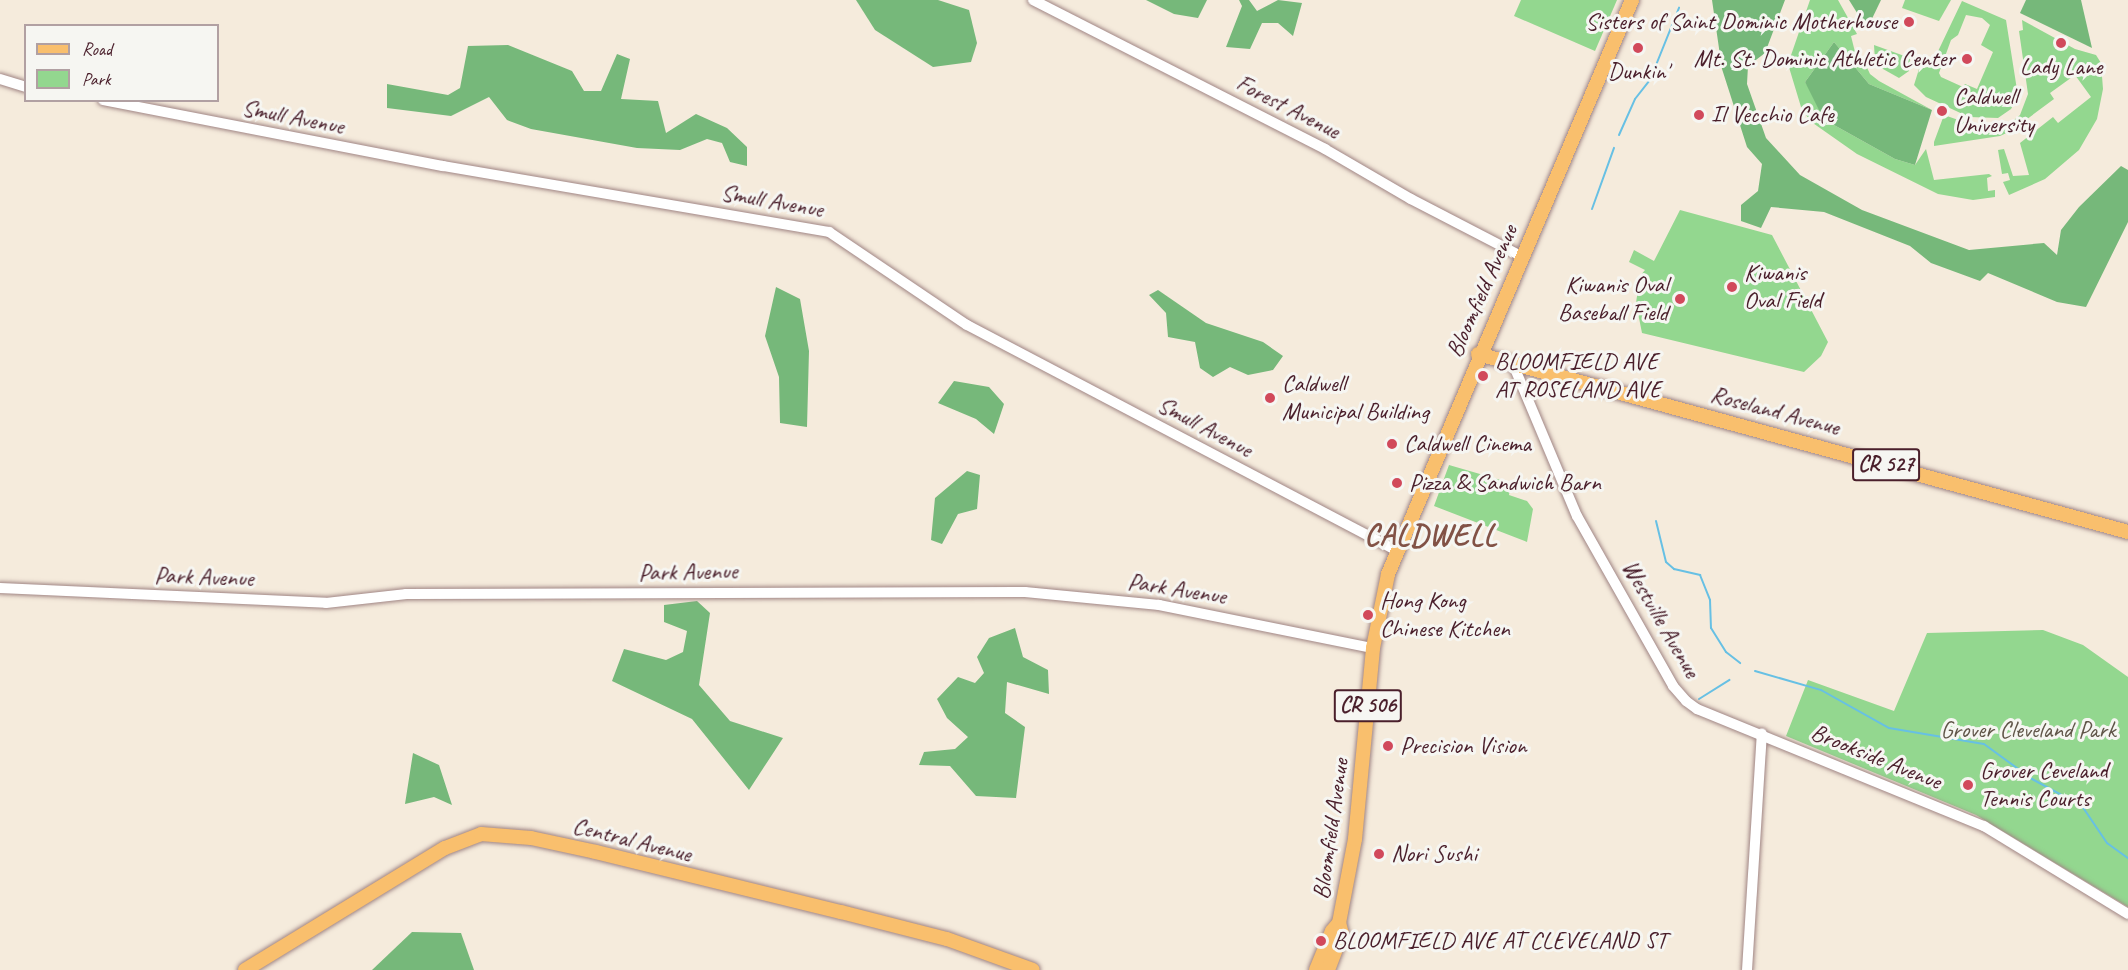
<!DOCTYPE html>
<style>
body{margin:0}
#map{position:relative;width:2128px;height:970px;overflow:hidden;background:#f5ebdc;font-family:Caveat,sans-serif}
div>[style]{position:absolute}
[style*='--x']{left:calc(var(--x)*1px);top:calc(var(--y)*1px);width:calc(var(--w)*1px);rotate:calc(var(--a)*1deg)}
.green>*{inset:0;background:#93d78f}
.forest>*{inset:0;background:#76b87a}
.stream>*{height:2px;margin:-1px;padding:0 1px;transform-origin:1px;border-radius:1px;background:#67c0e4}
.roads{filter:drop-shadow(0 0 2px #a08584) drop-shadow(0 0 2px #a08584)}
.minor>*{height:10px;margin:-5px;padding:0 5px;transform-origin:5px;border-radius:5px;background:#fff}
.major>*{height:14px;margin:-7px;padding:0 7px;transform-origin:7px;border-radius:7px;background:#f9bf6d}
.dots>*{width:16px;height:16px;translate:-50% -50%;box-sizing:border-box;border:3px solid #f6f6f2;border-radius:50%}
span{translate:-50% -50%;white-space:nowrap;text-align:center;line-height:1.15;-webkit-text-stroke:6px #f6f6f2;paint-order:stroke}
.shield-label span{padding:2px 4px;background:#f6f6f2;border:2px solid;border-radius:4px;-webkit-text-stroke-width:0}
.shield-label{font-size:22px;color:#4a1f2b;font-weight:700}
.poi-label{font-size:24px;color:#4a1f2b}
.right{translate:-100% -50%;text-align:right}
.left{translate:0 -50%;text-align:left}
.street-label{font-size:24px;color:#4a1f2b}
.park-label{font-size:24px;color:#605649}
.district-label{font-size:30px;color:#825246;font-weight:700;letter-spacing:1.5px}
.legend{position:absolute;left:24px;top:24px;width:195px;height:78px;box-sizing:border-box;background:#f6f6f2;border:2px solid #b1a0a2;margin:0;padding:8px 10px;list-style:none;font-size:18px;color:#4a1f2b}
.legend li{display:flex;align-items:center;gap:12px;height:30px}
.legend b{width:30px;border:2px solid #b1a0a2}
</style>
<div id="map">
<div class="green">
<div style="clip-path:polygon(1521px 0,1617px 0,1595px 51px,1514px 16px)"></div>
<div style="clip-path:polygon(1810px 0,1838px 0,1857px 34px,1851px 36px,1857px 60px,1863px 59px,1870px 74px,1879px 81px,1932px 110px,1869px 84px,1834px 42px,1805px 82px,1834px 125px,1895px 159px,1915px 165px,1926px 149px,1934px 180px,1989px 174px,1992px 176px,1987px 178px,1988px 191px,1995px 190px,1995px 197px,1973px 200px,1938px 194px,1857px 154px,1810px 121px,1801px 107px,1788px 64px)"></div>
<div style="clip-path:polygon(1905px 0,1951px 0,1939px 21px,1902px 8px)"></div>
<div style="clip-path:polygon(evenodd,1962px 1px,2006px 20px,2018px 96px,2011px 109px,1998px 118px,1969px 117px,1926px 97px,1914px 85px,1919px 69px,1931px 66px,1962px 1px,1966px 15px,1982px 18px,1990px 25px,1981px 45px,1993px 52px,1977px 89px,1965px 84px,1963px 87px,1941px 77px,1939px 73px,1951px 40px,1958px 35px,1966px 15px)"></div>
<div style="clip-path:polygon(2022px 20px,2075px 49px,2096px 55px,2101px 63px,2103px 89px,2097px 119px,2079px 150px,2045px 179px,2009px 195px,2003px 182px,2010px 180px,2008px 173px,2002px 174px,1998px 150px,2004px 149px,2013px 176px,2029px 175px,2020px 143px,2053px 117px,2058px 123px,2091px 97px,2075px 75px,2050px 93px,2054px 99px,2011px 131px,2000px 136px,1934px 146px,1934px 142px,1944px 115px,1990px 131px,2006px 127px,2020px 115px,2028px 94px,2019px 31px,2023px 30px)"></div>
<div style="clip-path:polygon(1874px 45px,1910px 58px,1909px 71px,1899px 78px,1883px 69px,1875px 60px)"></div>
<div style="clip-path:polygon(1680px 210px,1772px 235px,1828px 342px,1821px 356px,1804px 372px,1642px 333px,1636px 303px,1640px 276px,1645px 270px,1629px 262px,1634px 250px,1654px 261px)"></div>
<div style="clip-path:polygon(1449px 465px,1511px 483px,1509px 495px,1527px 501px,1533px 509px,1527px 542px,1434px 506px)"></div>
<div style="clip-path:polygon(2043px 630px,2083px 645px,2128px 677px,2128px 907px,1976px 815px,1786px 736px,1808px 680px,1894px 711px,1927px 633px)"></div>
</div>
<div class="forest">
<div style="clip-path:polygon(856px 0,938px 0,969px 10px,977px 43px,971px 62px,933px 67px,875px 30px)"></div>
<div style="clip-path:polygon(1146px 0,1207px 0,1198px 18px,1174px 14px)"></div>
<div style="clip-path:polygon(1239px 0,1249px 0,1257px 11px,1278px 0,1302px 3px,1293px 36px,1278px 23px,1262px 23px,1250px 49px,1226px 47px,1242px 6px)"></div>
<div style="clip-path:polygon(1712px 0,1785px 0,1765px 53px,1748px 66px,1747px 84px,1766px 138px,1800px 175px,1862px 210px,1969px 250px,2044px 243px,2057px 255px,2061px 230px,2079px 207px,2121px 166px,2128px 170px,2128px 222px,2086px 307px,2057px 302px,1988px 273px,1980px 281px,1931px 263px,1910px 246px,1824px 212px,1771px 207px,1761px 228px,1741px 221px,1741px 205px,1758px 191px,1762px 164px,1747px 147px,1722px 69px)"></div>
<div style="clip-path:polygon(1849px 0,1881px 0,1868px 27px,1864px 24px)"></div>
<div style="clip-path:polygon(2026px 0,2081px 0,2092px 48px,2020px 13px)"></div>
<div style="clip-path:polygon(1834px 42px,1869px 84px,1932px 110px,1915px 165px,1895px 159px,1834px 125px,1820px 112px,1805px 82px)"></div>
<div style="clip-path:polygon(508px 45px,572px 71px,584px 91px,601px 91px,617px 54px,630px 59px,621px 99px,658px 101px,666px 133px,696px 114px,727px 128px,747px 147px,747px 166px,730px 162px,722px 143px,707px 139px,680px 150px,637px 148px,531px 129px,507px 120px,489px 97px,451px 116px,387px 108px,387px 84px,448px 95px,460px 88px,468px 46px)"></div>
<div style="clip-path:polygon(776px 287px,800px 299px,809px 351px,807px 427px,780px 423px,779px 377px,765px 336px)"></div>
<div style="clip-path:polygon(1158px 290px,1206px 323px,1263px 342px,1283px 356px,1273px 370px,1248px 375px,1230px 367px,1213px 377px,1200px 368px,1195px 342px,1168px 337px,1166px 313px,1149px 295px)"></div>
<div style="clip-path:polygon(954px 381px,989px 387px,1004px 404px,994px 434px,976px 419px,938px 403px)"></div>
<div style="clip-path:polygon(967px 471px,980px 475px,977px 509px,958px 514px,942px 544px,931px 540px,935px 498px)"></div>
<div style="clip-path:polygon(697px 601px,710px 613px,699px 685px,730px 721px,783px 738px,749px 790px,692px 719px,612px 681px,624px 649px,666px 660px,683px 652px,687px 631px,664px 622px,664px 605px)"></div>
<div style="clip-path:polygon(1015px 628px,1023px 657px,1048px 670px,1049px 694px,1007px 682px,1005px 713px,1025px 727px,1016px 798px,976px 796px,950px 766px,919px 765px,924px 752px,955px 749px,968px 737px,947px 718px,937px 699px,958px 677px,975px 683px,984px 673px,977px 657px,989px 638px)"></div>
<div style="clip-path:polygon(413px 753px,439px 765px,452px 805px,434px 797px,405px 804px)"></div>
<div style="clip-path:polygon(412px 932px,461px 933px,474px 970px,372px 970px)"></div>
</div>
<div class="stream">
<div style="--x:1619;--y:135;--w:39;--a:-66"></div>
<div style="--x:1635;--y:99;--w:24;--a:-52"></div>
<div style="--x:1650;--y:80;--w:78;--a:-68.1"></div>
<div style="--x:1592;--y:209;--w:65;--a:-70.2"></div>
<div style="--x:1656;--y:521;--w:42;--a:76.3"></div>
<div style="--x:1666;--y:562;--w:11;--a:41"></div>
<div style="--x:1674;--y:569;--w:27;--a:13"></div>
<div style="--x:1700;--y:575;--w:27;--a:68"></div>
<div style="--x:1710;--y:600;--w:28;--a:88"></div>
<div style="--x:1711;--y:628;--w:28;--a:58"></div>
<div style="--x:1726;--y:652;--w:18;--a:38"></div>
<div style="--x:1755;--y:671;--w:69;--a:16.1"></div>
<div style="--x:1821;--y:690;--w:78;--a:29.2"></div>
<div style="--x:1889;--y:728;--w:96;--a:9.6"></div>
<div style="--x:1984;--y:744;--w:59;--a:36.1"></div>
<div style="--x:2032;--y:779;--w:57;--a:28.4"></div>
<div style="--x:2082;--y:806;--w:45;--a:56"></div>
<div style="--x:2107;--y:843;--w:26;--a:36"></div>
<div style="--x:1699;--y:699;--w:36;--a:-32"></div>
</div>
<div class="roads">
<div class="minor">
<div style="--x:1033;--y:0;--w:328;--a:27"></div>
<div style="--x:1325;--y:149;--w:99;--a:30.2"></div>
<div style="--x:1411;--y:199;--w:124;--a:27.4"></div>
<div style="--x:0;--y:79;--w:27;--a:17"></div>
<div style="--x:103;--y:100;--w:346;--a:11"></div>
<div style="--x:443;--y:166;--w:392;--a:9.7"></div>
<div style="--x:829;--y:232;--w:166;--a:34"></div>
<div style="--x:967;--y:325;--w:484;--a:27.7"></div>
<div style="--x:1513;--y:364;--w:165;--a:67.2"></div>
<div style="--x:1577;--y:516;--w:195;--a:60.5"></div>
<div style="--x:1673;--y:686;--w:20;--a:49"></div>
<div style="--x:1686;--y:701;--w:14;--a:36"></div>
<div style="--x:1697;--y:709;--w:310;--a:22.2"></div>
<div style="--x:1984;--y:826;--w:169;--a:31.4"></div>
<div style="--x:0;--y:588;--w:326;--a:2.6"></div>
<div style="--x:326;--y:603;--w:81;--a:-6.4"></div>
<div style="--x:406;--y:594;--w:619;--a:-0.19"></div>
<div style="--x:1025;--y:592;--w:135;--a:5.5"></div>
<div style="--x:1159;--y:605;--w:218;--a:11.4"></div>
<div style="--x:1747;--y:970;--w:237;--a:-86.4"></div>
</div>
<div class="major">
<div style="--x:1478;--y:354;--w:674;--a:15.31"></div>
<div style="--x:245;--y:970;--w:234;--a:-31.4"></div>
<div style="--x:445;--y:848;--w:39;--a:-21"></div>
<div style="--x:481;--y:834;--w:50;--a:4.6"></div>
<div style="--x:531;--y:838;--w:66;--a:12.2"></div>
<div style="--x:596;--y:852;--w:252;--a:13.8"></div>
<div style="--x:841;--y:912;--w:109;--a:14.3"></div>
<div style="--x:947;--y:939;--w:91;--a:19.8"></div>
<div style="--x:1316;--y:970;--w:42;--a:-67.7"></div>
<div style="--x:1332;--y:931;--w:11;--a:-49"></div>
<div style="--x:1328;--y:970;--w:39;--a:-69"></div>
<div style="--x:1342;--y:934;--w:11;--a:-105"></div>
<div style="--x:1339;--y:923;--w:86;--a:-79.2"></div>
<div style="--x:1355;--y:839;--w:192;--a:-84.6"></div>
<div style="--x:1373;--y:648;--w:76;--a:-78.5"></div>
<div style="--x:1388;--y:574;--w:624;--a:-66.97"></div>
</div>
</div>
<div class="dots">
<div style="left:1909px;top:22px;background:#d1495b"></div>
<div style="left:2061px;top:43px;background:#d1495b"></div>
<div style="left:1638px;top:48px;background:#d1495b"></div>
<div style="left:1967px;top:59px;background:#d1495b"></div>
<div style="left:1942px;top:111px;background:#d1495b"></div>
<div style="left:1699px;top:115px;background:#d1495b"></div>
<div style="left:1732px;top:287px;background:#d1495b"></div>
<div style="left:1680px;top:299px;background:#d1495b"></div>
<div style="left:1483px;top:376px;background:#d1495b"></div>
<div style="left:1270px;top:398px;background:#d1495b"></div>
<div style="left:1392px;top:444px;background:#d1495b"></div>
<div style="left:1397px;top:483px;background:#d1495b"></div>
<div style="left:1368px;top:615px;background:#d1495b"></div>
<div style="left:1388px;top:746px;background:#d1495b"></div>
<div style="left:1968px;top:785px;background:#d1495b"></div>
<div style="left:1379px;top:854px;background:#d1495b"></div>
<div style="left:1321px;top:941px;background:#d1495b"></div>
</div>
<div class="shield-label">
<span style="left:1886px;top:465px">CR 527</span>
<span style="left:1368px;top:706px">CR 506</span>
</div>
<div class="poi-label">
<span class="right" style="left:1897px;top:22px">Sisters of Saint Dominic Motherhouse</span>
<span class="right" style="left:1955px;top:59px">Mt. St. Dominic Athletic Center</span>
<span style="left:2061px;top:67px">Lady Lane</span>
<span style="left:1638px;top:72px">Dunkin'</span>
<span class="left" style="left:1954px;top:111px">Caldwell<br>University</span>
<span class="left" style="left:1711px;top:115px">Il Vecchio Cafe</span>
<span class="left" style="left:1744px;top:287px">Kiwanis<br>Oval Field</span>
<span class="right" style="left:1668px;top:299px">Kiwanis Oval<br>Baseball Field</span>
<span class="left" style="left:1495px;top:376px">BLOOMFIELD AVE<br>AT ROSELAND AVE</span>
<span class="left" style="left:1282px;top:398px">Caldwell<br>Municipal Building</span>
<span class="left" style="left:1404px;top:444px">Caldwell Cinema</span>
<span class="left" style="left:1409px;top:483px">Pizza &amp; Sandwich Barn</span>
<span class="left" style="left:1380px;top:615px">Hong Kong<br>Chinese Kitchen</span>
<span class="left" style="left:1400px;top:746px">Precision Vision</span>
<span class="left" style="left:1980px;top:785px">Grover Ceveland<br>Tennis Courts</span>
<span class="left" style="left:1391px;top:854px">Nori Sushi</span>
<span class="left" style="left:1333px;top:941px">BLOOMFIELD AVE AT CLEVELAND ST</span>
</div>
<div class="street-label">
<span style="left:1288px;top:107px;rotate:27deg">Forest Avenue</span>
<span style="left:293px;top:117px;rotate:11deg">Smull Avenue</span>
<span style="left:772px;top:201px;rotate:10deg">Smull Avenue</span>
<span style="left:1482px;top:291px;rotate:-66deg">Bloomfield Avenue</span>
<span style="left:1775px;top:411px;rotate:15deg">Roseland Avenue</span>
<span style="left:1205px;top:427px;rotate:28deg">Smull Avenue</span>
<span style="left:688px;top:572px;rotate:-1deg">Park Avenue</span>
<span style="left:204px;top:577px;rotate:2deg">Park Avenue</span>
<span style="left:1177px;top:589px;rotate:9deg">Park Avenue</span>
<span style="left:1661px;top:619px;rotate:60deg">Westville Avenue</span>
<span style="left:1876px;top:757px;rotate:22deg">Brookside Avenue</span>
<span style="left:1331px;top:829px;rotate:-82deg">Bloomfield Avenue</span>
<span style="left:632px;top:840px;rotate:14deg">Central Avenue</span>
</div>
<div class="park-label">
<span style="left:2028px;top:730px">Grover Cleveland Park</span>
</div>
<div class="district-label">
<span style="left:1431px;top:535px">CALDWELL</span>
</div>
<ul class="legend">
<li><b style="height:8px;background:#f9bf6d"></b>Road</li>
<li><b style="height:16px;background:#93d78f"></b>Park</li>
</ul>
</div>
